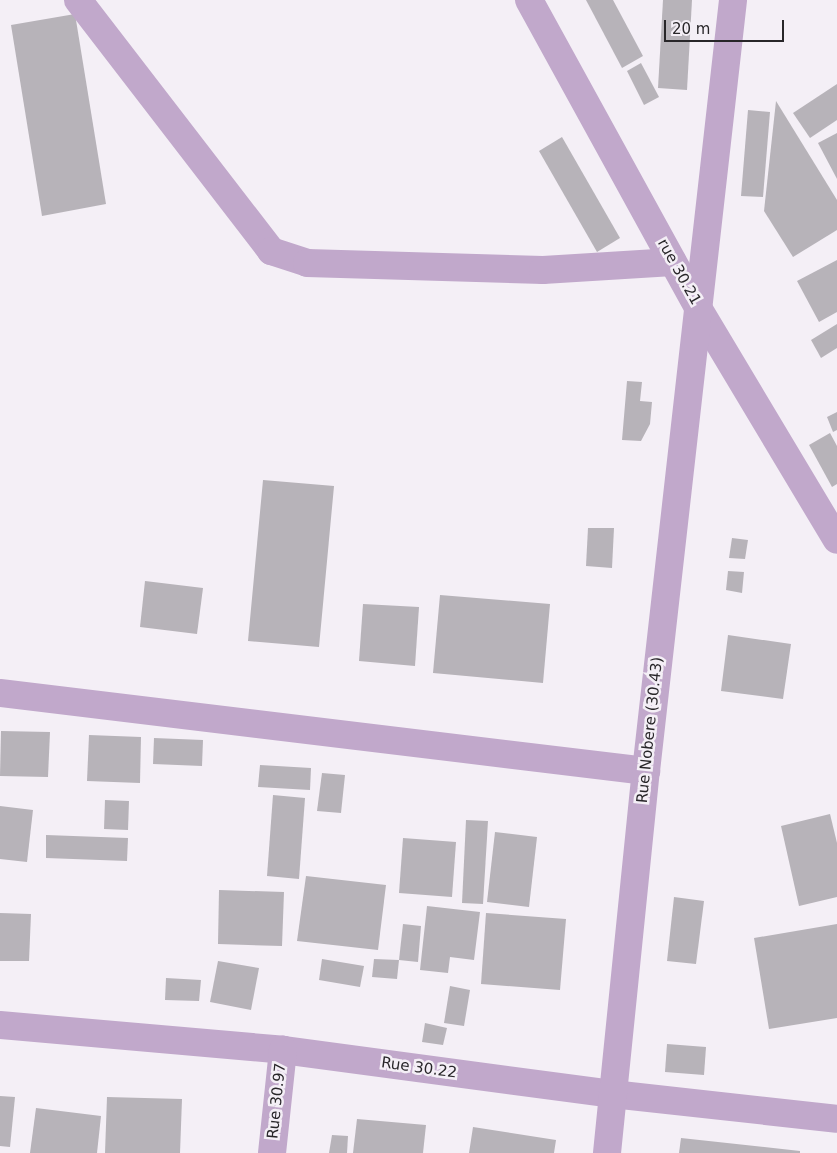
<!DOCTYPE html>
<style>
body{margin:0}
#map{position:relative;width:837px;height:1153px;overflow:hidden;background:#f4eff6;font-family:"DejaVu Sans",sans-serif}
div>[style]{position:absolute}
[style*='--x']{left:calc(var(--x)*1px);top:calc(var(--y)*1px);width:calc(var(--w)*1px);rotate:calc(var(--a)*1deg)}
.building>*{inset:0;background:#b7b3b9}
.minor>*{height:28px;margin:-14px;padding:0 14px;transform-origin:14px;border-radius:14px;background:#c1a8cb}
span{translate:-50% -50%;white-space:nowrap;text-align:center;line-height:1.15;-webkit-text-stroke:5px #f4eff6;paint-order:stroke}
.street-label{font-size:15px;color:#282629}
.scale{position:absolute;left:664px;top:20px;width:120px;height:22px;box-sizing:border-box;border:2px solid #282629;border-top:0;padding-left:6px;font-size:15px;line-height:18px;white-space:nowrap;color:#282629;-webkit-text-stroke:4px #f4eff6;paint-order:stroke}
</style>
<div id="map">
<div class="building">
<div style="clip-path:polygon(586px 0,613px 0,643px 56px,622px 68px)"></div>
<div style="clip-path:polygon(663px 0,692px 0,687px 90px,658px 88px)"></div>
<div style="clip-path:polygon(75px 14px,106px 204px,42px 216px,11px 25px)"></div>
<div style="clip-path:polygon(641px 63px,659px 97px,644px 105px,627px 71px)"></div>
<div style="clip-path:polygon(837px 84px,837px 120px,810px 138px,793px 113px)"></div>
<div style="clip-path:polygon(776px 101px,837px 200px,837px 230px,793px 257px,764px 211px)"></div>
<div style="clip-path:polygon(748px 110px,770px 112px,763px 197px,741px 196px)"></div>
<div style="clip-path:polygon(837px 133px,837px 179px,818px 143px)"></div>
<div style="clip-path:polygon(562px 137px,620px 238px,597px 252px,539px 151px)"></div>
<div style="clip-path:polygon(837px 260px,837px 312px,819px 322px,797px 281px)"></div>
<div style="clip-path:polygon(837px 324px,837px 348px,821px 358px,811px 340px)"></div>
<div style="clip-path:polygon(627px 381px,642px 382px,640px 401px,652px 402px,650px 424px,641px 441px,622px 440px)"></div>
<div style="clip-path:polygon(837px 412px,837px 430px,833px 432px,827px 417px)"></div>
<div style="clip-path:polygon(830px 433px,837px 446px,837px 484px,832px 487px,809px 445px)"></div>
<div style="clip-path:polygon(263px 480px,334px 486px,319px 647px,248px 641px)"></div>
<div style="clip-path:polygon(588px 528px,614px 528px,612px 568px,586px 566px)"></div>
<div style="clip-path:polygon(732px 538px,748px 540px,745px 559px,729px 558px)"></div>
<div style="clip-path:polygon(728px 571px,744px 572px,742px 593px,726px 590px)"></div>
<div style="clip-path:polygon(145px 581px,203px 588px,197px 634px,140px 627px)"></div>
<div style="clip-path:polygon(440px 595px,550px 604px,543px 683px,433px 673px)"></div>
<div style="clip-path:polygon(363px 604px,419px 607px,415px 666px,359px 661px)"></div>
<div style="clip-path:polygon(728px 635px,791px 644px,783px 699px,721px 691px)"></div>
<div style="clip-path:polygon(1px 731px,50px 732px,48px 777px,0 776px)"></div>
<div style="clip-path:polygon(89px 735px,141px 737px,140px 783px,87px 781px)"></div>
<div style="clip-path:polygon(154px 738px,203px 740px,202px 766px,153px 764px)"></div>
<div style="clip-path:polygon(260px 765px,311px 768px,310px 790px,258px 787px)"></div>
<div style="clip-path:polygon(322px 773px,345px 775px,341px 813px,317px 811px)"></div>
<div style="clip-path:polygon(273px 795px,305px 798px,299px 879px,267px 876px)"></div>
<div style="clip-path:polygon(105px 800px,129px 801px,128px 830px,104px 829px)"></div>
<div style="clip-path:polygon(0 806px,33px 810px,27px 862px,0 859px)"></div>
<div style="clip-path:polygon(830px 814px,837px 843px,837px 897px,799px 906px,781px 826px)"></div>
<div style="clip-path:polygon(466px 820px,488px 821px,483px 904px,462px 903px)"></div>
<div style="clip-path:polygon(495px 832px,537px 837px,529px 907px,487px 902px)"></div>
<div style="clip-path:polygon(46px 835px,128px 838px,127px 861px,46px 858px)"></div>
<div style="clip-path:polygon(403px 838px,456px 842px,452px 897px,399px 893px)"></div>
<div style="clip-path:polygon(306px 876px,386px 885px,378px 950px,297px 941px)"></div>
<div style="clip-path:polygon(219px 890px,284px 892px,282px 946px,218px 944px)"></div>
<div style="clip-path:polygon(674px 897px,704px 901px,696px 964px,667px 961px)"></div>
<div style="clip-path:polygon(427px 906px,480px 912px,474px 960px,450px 957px,448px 973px,420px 970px)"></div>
<div style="clip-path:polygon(0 913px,31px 914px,29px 961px,0 961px)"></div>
<div style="clip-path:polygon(486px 913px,566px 919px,560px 990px,481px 984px)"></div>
<div style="clip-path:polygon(403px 924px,421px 926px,418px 962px,399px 960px)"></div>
<div style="clip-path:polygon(837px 924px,837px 1018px,769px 1029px,754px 938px)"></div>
<div style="clip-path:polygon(322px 959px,364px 966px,360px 987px,319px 980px)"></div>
<div style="clip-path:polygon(374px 959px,399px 960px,397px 979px,372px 977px)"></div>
<div style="clip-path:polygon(218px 961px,259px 968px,251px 1010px,210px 1002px)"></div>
<div style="clip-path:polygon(166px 978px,201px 980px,199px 1001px,165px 1000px)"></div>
<div style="clip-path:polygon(450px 986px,470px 990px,464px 1026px,444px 1023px)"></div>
<div style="clip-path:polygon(425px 1023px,447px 1028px,443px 1045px,422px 1042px)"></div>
<div style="clip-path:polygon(667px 1044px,706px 1047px,704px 1075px,665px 1072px)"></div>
<div style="clip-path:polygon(0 1096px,15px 1097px,10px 1147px,0 1146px)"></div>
<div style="clip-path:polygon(107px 1097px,182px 1099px,180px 1153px,105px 1153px)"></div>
<div style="clip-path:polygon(36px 1108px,101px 1116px,97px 1153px,30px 1153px)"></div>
<div style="clip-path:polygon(357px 1119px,426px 1125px,423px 1153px,353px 1153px)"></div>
<div style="clip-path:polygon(473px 1127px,556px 1140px,554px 1153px,469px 1153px)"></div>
<div style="clip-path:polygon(332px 1135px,348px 1136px,347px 1153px,329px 1153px)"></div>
<div style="clip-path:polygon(681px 1138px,800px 1151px,800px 1153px,679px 1153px)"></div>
</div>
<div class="minor">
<div style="--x:78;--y:0;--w:317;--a:52.4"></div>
<div style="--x:271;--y:251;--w:38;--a:18"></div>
<div style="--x:307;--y:263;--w:236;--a:1.7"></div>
<div style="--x:543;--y:270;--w:130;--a:-3.5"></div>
<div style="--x:529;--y:0;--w:351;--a:61.2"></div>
<div style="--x:698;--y:308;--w:270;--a:59.1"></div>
<div style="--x:0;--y:693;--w:651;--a:6.88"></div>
<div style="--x:0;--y:1025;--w:284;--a:5"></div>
<div style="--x:283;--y:1050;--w:332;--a:7.6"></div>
<div style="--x:612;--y:1094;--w:226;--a:6.3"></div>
<div style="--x:272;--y:1153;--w:104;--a:-83.9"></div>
<div style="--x:607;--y:1153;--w:384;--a:-84.2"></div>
<div style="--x:646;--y:771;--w:776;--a:-83.56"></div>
</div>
<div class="street-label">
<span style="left:679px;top:272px;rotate:61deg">rue 30.21</span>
<span style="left:650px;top:730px;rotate:-84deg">Rue Nobere (30.43)</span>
<span style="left:419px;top:1068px;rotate:8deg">Rue 30.22</span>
<span style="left:277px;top:1101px;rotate:-84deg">Rue 30.97</span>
</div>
<div class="scale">20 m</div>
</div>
